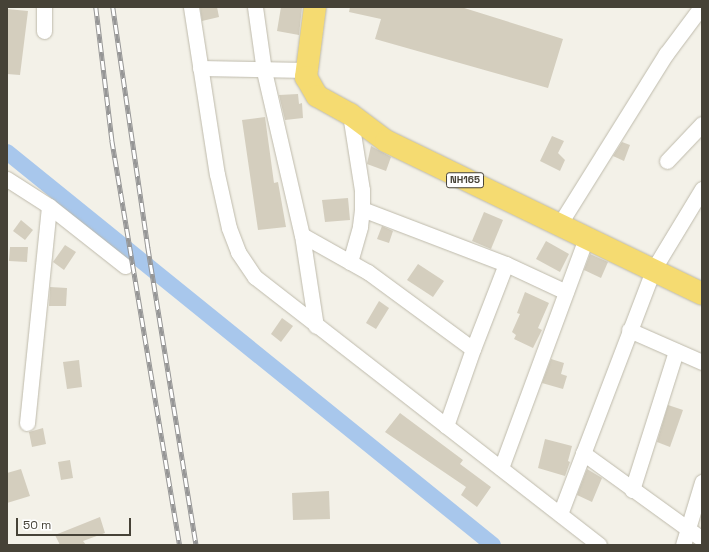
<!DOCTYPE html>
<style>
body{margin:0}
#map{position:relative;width:709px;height:552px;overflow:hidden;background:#f3f1e8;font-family:"Space Grotesk",sans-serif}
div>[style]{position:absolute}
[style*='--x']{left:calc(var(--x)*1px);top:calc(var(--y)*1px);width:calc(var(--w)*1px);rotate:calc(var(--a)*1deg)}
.canal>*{height:16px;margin:-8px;padding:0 8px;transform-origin:8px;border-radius:8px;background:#a8c7ec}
.building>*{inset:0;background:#d4cebe}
.roads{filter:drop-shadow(0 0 1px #bebaab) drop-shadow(0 0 1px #bebaab)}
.street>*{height:15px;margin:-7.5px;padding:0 7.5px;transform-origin:7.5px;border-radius:7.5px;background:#fff}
.highway>*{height:22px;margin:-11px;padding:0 11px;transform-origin:11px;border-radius:11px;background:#f5db71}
.rail>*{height:4.5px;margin-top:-2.25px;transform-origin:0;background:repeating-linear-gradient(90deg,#fff 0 9px,#969696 0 18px);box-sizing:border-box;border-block:1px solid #969696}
span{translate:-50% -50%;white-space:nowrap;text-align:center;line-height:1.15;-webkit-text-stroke:3px #fff;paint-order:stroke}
.shield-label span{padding:1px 3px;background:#fff;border:1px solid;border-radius:3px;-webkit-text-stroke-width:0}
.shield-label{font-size:10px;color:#464237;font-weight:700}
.frame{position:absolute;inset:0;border:8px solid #464237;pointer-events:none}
.scale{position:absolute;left:16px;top:518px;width:115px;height:18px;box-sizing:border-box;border:2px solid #464237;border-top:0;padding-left:5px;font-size:12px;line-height:14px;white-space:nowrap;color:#464237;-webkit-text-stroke:3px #fff;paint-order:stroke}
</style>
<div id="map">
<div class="canal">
<div style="--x:7;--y:152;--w:625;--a:38.96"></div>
</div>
<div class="building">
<div style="clip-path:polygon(200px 7px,217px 7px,219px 17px,202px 21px)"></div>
<div style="clip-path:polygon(281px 7px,302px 8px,299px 35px,277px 31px)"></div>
<div style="clip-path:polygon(350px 7px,461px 7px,563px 39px,548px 88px,375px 39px,381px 19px,349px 12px)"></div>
<div style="clip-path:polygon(7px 9px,28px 11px,20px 75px,7px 74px)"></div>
<div style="clip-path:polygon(298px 94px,299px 104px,302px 103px,303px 118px,285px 120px,279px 95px)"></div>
<div style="clip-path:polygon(265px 117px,274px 183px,278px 182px,286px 227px,258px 230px,242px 120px)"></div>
<div style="clip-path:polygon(552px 136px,564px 141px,558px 153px,565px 160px,560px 171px,540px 161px)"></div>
<div style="clip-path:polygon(622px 142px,630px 145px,624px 161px,613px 156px)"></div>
<div style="clip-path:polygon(371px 146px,391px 157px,386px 171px,367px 164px)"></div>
<div style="clip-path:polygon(348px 198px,350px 220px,325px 222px,322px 200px)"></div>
<div style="clip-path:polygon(484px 212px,503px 220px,491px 249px,472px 241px)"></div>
<div style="clip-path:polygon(21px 220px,33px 230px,25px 240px,13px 231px)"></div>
<div style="clip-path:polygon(382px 226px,393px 231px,389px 243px,377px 239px)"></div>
<div style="clip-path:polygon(546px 241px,569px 254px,560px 272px,536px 259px)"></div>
<div style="clip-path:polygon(65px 245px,76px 252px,64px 270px,53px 262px)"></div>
<div style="clip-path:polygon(10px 247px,28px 247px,27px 262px,9px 261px)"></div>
<div style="clip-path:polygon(590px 254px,608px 262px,601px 278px,584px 270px)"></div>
<div style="clip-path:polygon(418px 264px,444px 281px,433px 297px,407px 280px)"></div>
<div style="clip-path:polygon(50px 287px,67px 288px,66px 306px,49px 306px)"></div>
<div style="clip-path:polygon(525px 292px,549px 303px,538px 328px,542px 330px,533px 348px,514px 339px,516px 335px,512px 332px,520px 314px,517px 313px)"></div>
<div style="clip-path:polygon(379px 301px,389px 308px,376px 329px,366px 323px)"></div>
<div style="clip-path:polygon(282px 318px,293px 326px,281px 342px,271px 334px)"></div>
<div style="clip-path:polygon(551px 359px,564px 363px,561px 374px,567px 376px,563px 389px,542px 383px)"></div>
<div style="clip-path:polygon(79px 360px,82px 387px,67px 389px,63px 362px)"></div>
<div style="clip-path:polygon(668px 405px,683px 410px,670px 447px,657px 442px)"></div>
<div style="clip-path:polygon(400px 413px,463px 460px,460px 464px,491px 487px,477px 507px,461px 495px,466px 487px,385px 432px)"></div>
<div style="clip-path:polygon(43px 428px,46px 444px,32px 447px,29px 432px)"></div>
<div style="clip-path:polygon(545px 439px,572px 446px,568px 461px,570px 462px,565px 476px,538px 468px)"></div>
<div style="clip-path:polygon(70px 460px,73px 478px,61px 480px,58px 462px)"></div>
<div style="clip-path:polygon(21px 469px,30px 496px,7px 503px,7px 473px)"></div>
<div style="clip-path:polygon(587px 469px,602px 478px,592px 502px,577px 495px)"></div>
<div style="clip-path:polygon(329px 491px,330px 519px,293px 520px,292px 493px)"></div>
<div style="clip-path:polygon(100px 517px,105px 533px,83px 541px,86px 545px,60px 545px,55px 535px)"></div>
</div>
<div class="roads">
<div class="street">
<div style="--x:44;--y:7;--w:24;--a:90"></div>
<div style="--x:191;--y:7;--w:169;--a:81.2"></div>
<div style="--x:217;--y:174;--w:55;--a:77.5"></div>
<div style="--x:229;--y:228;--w:26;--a:69"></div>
<div style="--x:238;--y:252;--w:30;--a:56"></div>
<div style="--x:255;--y:277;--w:436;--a:37.9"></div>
<div style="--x:255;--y:7;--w:65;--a:82"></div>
<div style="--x:264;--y:71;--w:168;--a:77"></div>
<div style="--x:302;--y:235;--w:92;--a:81.3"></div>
<div style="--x:200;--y:68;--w:107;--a:1.1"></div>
<div style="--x:667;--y:161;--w:51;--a:-46.6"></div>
<div style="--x:7;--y:179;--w:50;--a:32.7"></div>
<div style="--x:49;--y:206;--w:97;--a:38.3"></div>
<div style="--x:362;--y:209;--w:154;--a:20.9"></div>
<div style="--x:506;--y:264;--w:66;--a:25"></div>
<div style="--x:559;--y:225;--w:202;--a:-58"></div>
<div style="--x:666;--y:54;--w:59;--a:-53.3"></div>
<div style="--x:302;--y:235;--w:76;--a:29.3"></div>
<div style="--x:368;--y:272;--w:130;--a:36.3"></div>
<div style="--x:350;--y:262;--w:37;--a:-74"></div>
<div style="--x:360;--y:226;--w:17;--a:-83"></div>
<div style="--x:362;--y:209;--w:19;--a:-90"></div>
<div style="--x:362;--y:190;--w:77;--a:-99"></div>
<div style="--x:629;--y:330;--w:80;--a:23.7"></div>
<div style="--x:27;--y:423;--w:218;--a:-84.2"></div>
<div style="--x:446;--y:426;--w:82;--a:-70.7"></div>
<div style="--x:473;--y:349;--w:91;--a:-68.8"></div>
<div style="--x:583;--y:453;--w:147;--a:35.9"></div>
<div style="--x:501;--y:468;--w:245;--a:-69.7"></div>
<div style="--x:632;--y:490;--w:146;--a:-72.4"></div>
<div style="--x:560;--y:514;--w:261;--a:-69.1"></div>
<div style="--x:653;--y:270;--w:95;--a:-58.8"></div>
<div style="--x:683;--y:545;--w:66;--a:-73.2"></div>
</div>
<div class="highway">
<div style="--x:315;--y:7;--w:71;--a:97.3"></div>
<div style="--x:306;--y:77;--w:22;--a:60"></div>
<div style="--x:317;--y:96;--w:38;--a:29"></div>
<div style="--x:350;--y:114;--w:45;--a:36.9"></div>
<div style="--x:386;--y:141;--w:351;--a:25.8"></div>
</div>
</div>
<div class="rail">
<div style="--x:96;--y:7;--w:134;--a:83.1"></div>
<div style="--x:112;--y:140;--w:411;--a:80.5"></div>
<div style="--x:113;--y:7;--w:243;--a:81.7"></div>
<div style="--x:148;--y:247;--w:302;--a:80.8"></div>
</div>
<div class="shield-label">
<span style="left:465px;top:180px">NH165</span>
</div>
<div class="frame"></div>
<div class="scale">50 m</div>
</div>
